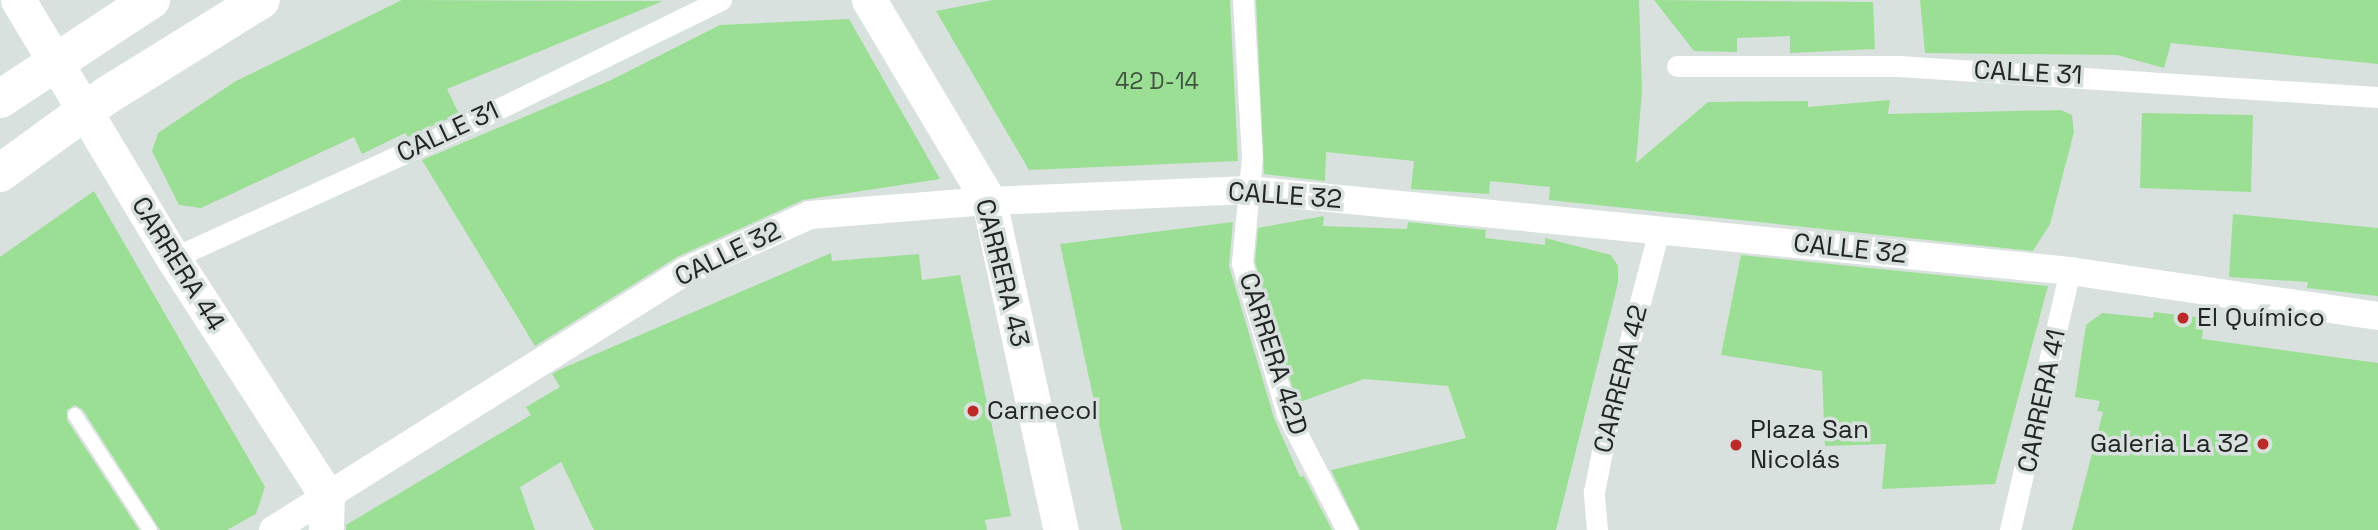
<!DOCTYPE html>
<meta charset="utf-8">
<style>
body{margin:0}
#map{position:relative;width:2378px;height:530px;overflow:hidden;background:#d8e1dd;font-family:"Space Grotesk",sans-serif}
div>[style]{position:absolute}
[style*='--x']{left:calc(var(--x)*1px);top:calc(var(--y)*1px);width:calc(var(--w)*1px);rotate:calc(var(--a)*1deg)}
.building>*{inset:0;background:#9bdf95}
.service>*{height:14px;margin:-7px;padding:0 7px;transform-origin:7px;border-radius:7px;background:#fff}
.pedestrian>*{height:21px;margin:-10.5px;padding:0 10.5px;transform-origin:10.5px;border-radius:10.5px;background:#fff}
.minor>*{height:28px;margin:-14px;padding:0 14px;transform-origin:14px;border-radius:14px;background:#fff}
.tertiary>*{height:35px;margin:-17.5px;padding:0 17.5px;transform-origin:17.5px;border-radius:17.5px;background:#fff}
.trunk>*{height:38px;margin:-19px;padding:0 19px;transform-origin:19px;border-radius:19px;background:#fff}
.dots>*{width:19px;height:19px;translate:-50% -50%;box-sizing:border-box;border:4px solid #d8e1dd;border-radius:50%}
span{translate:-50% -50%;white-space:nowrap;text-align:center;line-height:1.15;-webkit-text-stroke:7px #d8e1dd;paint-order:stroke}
.number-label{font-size:23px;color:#405440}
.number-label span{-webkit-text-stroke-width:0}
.street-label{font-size:26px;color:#222524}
.poi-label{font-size:26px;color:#222524}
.left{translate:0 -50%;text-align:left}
.right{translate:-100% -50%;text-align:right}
</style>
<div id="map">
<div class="building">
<div style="clip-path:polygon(402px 0,663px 1px,447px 89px,459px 114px,408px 137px,405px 133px,362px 154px,354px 137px,201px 208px,179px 205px,152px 151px,158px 133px,236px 81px)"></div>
<div style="clip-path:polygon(993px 0,1230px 0,1238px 161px,1029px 170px,936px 11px)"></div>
<div style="clip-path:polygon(1256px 0,1639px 0,1642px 91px,1636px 163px,1708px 102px,1808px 101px,1808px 107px,1890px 100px,1888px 114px,2061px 110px,2072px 115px,2074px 132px,2050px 224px,2033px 251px,1549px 200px,1550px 187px,1490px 181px,1489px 194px,1411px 189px,1414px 161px,1326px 152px,1325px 181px,1264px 174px)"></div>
<div style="clip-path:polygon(1654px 0,1873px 2px,1875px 49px,1790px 53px,1790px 36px,1737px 38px,1737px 52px,1694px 51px)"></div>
<div style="clip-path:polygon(1920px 0,2378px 0,2378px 64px,2171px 43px,2164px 68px,2117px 55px,1925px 53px)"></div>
<div style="clip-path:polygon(849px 19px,940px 179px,803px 200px,677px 257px,535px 346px,422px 160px,609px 81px,720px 25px)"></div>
<div style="clip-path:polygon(2142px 113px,2253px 115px,2251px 192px,2140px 188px)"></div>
<div style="clip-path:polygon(94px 191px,265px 487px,256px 514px,227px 530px,160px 530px,83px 410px,75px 405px,67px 410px,67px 420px,139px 530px,0 530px,0 257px)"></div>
<div style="clip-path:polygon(2233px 214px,2378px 228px,2378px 296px,2307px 288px,2308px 282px,2229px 277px)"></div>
<div style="clip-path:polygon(1324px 216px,1323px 226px,1407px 229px,1408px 222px,1486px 230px,1485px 238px,1545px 245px,1545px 238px,1611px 255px,1618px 266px,1618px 283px,1556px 530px,1360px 530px,1331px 470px,1466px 438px,1448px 386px,1364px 379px,1297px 403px,1255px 262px,1258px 228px)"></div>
<div style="clip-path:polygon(1233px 222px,1229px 266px,1274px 418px,1300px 477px,1304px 476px,1332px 530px,1122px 530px,1060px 244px)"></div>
<div style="clip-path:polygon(831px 253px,832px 261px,919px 254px,922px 280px,960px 275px,1011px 516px,985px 520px,987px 530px,594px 530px,561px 462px,520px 487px,535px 530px,346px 530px,346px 525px,531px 415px,526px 407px,560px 387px,552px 374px,561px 369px)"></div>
<div style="clip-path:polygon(1741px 255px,2048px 286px,1995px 484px,1882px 489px,1886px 444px,1825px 446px,1822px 371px,1721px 355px)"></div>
<div style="clip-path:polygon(2154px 312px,2204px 318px,2202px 339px,2378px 363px,2378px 530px,2072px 530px,2103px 412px,2097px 411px,2100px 401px,2075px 397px,2086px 325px,2102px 313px,2153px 318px)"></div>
</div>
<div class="service">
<div style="--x:75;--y:415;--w:137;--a:56.9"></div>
</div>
<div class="pedestrian">
<div style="--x:1243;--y:0;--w:157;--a:86.7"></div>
<div style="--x:1252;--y:157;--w:106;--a:95.4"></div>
<div style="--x:1242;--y:263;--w:158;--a:73.4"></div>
<div style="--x:1287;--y:414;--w:131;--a:62.7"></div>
<div style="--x:1677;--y:66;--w:221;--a:0"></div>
<div style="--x:1898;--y:66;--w:481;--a:3.7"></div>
<div style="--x:173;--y:258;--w:303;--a:-24.4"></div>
<div style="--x:449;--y:133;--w:303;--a:-26.1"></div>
<div style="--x:1597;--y:530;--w:38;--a:-95"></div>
<div style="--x:1594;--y:492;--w:62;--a:-78.9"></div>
<div style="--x:1606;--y:431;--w:208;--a:-75.2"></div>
<div style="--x:2010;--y:530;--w:266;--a:-77"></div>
</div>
<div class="minor">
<div style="--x:273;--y:530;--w:487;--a:-32.1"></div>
<div style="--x:686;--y:271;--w:136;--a:-24.3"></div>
<div style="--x:810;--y:215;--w:180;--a:-4.5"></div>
<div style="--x:989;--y:201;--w:260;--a:-2.4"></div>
<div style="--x:1249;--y:190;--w:825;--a:5.63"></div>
<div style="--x:2070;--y:271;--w:311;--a:8.3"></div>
</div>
<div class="tertiary">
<div style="--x:18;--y:0;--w:301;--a:59"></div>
<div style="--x:173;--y:258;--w:283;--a:57.1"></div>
<div style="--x:327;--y:496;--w:34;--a:92"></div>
<div style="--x:869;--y:0;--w:234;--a:59.2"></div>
<div style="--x:989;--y:201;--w:337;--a:77.7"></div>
</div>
<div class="trunk">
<div style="--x:0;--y:99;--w:181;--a:-33.3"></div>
<div style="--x:0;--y:173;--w:131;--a:-36"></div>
<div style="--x:106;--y:96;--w:182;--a:-31.8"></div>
</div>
<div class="dots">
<div style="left:2183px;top:318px;background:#bb2c29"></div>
<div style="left:973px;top:411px;background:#bb2c29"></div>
<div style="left:2263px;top:444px;background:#bb2c29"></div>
<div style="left:1736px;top:445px;background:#bb2c29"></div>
</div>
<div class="number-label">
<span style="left:1157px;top:81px">42 D-14</span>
</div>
<div class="street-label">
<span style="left:2028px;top:73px;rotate:3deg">CALLE 31</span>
<span style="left:448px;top:132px;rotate:-25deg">CALLE 31</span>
<span style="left:1285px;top:196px;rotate:4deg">CALLE 32</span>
<span style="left:1850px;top:249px;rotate:6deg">CALLE 32</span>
<span style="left:728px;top:254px;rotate:-26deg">CALLE 32</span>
<span style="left:178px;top:264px;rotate:58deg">CARRERA 44</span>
<span style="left:1002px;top:273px;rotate:76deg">CARRERA 43</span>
<span style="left:1273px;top:354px;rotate:72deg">CARRERA 42D</span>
<span style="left:1621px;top:379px;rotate:-76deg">CARRERA 42</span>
<span style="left:2042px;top:401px;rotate:-78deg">CARRERA 41</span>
</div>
<div class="poi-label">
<span class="left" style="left:2197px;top:318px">El Químico</span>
<span class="left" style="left:987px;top:411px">Carnecol</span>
<span class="left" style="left:1750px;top:445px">Plaza San<br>Nicolás</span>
<span class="right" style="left:2249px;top:444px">Galeria La 32</span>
</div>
</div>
